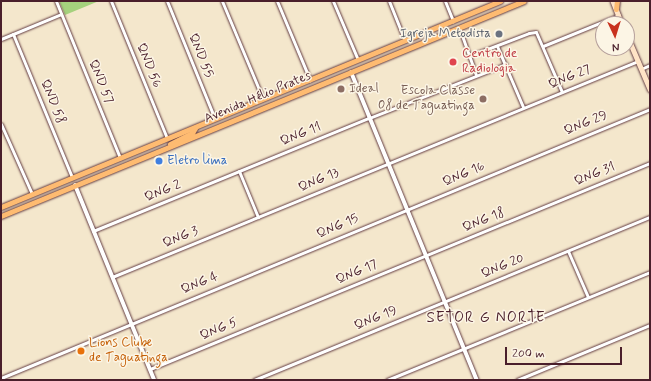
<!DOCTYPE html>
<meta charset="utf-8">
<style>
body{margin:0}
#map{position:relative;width:651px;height:381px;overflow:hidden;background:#f4e7cc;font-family:Mynerve,sans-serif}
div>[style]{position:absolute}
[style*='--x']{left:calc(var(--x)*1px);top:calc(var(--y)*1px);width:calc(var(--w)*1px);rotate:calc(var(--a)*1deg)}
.green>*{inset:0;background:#a5d17d}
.roads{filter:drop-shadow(0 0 1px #643d43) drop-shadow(0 0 1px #643d43)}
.minor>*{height:3px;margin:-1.5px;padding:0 1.5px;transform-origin:1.5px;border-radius:1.5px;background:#fff}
.tertiary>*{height:4px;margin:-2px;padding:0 2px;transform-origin:2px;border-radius:2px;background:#fff}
.secondary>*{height:4.5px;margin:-2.25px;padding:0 2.25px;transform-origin:2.25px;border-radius:2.25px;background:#ffe4c6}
.primary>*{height:5px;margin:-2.5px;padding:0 2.5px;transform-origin:2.5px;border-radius:2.5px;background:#febb71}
.dots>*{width:11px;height:11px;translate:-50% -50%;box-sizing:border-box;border:2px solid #fcf5e5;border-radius:50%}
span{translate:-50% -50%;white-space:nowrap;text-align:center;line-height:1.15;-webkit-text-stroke:3px #fcf5e5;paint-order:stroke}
.worship-label{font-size:13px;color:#5b616d}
.right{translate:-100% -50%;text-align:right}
.health-label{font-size:13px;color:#be3a42}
.left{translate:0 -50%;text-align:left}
.street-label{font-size:13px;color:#4a1f2b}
.education-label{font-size:13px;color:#785e54}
.shop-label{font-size:13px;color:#366cbe}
.food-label{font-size:13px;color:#c56008}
.quarter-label{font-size:15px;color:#4a1f2b;letter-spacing:1px}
.frame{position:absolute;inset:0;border:2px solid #4a1f2b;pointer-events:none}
.north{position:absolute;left:595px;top:16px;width:40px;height:40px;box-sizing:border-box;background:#fcf5e5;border:1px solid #b59f9b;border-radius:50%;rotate:176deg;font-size:11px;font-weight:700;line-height:16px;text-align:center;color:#4a1f2b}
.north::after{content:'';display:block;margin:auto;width:14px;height:18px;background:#c8321e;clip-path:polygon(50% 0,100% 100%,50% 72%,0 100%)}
.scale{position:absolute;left:505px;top:347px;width:117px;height:18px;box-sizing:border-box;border:2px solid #4a1f2b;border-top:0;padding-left:5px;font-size:12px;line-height:14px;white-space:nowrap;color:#4a1f2b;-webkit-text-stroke:3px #fcf5e5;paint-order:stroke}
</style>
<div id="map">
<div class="green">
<div style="clip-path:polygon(59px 1px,99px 1px,65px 15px)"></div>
</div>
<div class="roads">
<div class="minor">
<div style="--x:56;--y:1;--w:170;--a:67.8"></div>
<div style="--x:111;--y:1;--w:148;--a:67.8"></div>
<div style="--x:167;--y:1;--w:127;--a:67.9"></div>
<div style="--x:222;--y:1;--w:106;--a:67.3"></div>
<div style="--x:277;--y:1;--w:86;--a:67.3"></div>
<div style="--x:333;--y:1;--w:64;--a:67"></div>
<div style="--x:389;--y:1;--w:43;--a:68.2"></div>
<div style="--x:445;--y:1;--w:22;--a:68"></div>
<div style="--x:459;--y:27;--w:51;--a:70.5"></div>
<div style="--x:13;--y:34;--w:155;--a:67.6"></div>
<div style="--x:1;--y:39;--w:65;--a:-22.6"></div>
<div style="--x:497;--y:46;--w:66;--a:66.9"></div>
<div style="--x:543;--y:46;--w:82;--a:-22.2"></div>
<div style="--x:469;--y:56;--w:64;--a:-21"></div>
<div style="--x:529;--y:33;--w:7;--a:-8"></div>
<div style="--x:536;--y:32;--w:65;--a:66.6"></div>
<div style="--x:641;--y:69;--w:10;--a:-24"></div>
<div style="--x:1;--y:124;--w:77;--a:66.1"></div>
<div style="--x:239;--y:171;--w:50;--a:67.6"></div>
<div style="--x:93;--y:231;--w:298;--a:-22.3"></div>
<div style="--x:369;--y:118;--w:147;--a:-21.5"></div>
<div style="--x:568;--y:251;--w:50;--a:66.5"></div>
<div style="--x:112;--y:277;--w:569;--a:-22.33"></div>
<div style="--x:150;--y:369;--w:541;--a:-22.39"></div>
<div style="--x:1;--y:378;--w:703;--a:-22.51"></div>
<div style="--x:254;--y:380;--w:428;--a:-22.4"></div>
<div style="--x:387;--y:380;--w:284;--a:-22.3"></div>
<div style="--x:517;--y:380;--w:144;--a:-22.5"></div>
</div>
<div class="tertiary">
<div style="--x:351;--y:72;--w:333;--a:67.8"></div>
<div style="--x:75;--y:185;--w:210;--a:67.9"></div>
</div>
<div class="secondary">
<div style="--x:613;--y:1;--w:25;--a:69"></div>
<div style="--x:627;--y:35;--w:59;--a:66.9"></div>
</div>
<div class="primary">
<div style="--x:616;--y:9;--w:8;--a:-83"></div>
<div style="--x:170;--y:144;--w:25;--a:-27"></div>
<div style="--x:192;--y:133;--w:6;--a:-59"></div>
<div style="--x:1;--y:207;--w:540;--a:-22.43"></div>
<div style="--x:1;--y:216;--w:565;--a:-22.35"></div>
</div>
</div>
<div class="dots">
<div style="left:499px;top:34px;background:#6b7280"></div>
<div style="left:453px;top:62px;background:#e0444e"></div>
<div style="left:341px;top:89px;background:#8d6e63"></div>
<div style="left:483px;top:99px;background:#8d6e63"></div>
<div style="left:159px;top:161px;background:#3f7fe0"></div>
<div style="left:81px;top:351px;background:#e8710a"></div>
</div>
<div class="worship-label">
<span class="right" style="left:491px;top:34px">Igreja Metodista</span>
</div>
<div class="health-label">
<span class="left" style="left:462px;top:62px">Centro de<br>Radiologia</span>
</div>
<div class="street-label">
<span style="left:200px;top:56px;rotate:68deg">QND 55</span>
<span style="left:148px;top:66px;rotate:68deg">QND 56</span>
<span style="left:570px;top:78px;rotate:-22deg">QNG 27</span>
<span style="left:100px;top:82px;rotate:68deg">QND 57</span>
<span style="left:258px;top:98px;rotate:-23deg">Avenida Hélio Prates</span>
<span style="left:52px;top:102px;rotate:68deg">QND 58</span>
<span style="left:586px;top:124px;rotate:-22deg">QNG 29</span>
<span style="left:301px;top:135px;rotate:-22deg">QNG 11</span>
<span style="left:464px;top:175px;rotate:-23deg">QNG 16</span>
<span style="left:595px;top:175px;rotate:-22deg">QNG 31</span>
<span style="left:319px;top:181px;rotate:-23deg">QNG 13</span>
<span style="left:163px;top:192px;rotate:-22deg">QNG 2</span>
<span style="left:484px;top:221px;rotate:-22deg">QNG 18</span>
<span style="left:338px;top:227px;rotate:-23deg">QNG 15</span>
<span style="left:181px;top:238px;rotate:-22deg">QNG 3</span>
<span style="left:503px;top:267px;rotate:-22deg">QNG 20</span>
<span style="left:357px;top:273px;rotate:-23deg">QNG 17</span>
<span style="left:200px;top:284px;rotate:-22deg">QNG 4</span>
<span style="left:376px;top:319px;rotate:-22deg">QNG 19</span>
<span style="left:219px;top:330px;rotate:-22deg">QNG 5</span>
</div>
<div class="education-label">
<span class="left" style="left:349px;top:89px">Ideal</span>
<span class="right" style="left:475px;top:99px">Escola Classe<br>08 de Taguatinga</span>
</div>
<div class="shop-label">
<span class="left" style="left:167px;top:161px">Eletro lima</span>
</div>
<div class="food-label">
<span class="left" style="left:89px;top:351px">Lions Clube<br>de Taguatinga</span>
</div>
<div class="quarter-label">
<span style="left:486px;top:319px">SETOR G NORTE</span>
</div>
<div class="frame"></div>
<div class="north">N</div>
<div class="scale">200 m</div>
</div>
